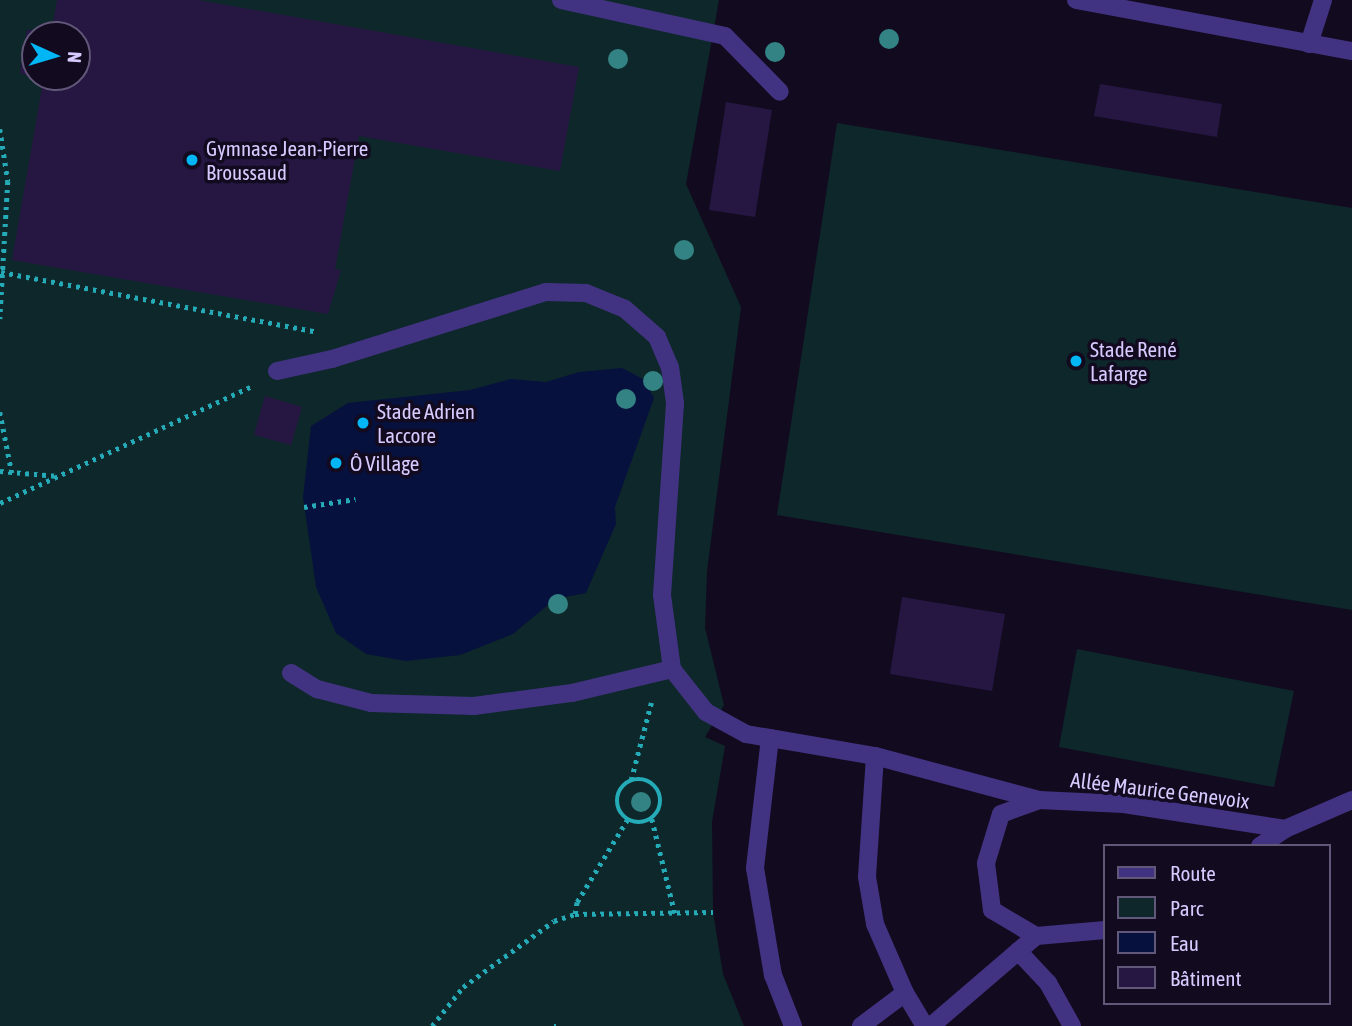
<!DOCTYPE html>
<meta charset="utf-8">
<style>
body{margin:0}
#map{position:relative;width:1352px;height:1026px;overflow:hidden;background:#120b20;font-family:"Asap Condensed",sans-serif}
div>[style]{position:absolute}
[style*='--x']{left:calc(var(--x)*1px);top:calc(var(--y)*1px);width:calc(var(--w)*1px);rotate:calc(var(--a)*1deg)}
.green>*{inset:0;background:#0e272a}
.water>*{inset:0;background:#06113e}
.building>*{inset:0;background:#261642}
.path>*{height:4.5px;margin-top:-2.25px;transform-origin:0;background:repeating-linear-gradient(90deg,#25aab7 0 3.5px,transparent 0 8.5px)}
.path>.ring{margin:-2.25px;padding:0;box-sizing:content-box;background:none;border:4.5px solid #25aab7;border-radius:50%}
.lane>*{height:18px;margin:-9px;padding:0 9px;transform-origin:9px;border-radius:9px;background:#423382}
.street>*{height:18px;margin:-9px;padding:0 9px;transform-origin:9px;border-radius:9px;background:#423382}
.trees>*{width:20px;height:20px;margin:-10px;border-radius:50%;background:#338385}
.dots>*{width:19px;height:19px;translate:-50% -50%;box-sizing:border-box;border:4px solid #120b20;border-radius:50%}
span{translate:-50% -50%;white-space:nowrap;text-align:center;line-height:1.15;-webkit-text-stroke:7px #120b20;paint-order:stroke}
.poi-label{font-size:21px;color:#d8caff}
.left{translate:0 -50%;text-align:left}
.street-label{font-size:21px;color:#d8caff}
.legend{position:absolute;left:1103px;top:844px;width:228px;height:161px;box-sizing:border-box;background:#120b20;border:2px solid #615779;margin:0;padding:9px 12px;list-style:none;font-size:21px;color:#d8caff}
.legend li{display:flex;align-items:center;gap:14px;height:35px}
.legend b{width:35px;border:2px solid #615779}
.north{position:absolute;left:21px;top:21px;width:70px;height:70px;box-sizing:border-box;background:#120b20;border:2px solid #615779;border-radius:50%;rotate:94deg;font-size:19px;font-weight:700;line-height:28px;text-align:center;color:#d8caff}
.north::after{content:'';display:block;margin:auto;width:24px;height:32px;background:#00b6f5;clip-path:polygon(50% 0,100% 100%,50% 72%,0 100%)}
</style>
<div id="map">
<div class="green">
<div style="clip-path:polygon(evenodd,0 0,719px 0,686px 184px,741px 307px,707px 571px,705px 628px,724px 705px,705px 737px,725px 746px,712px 822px,713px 912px,723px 974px,744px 1026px,0 1026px,0 0,35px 35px,77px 35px,77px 77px,35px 77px,35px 35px)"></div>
<div style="clip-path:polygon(837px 123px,1352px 208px,1352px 610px,777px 515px)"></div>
<div style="clip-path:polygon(1077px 649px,1294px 691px,1274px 787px,1059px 747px)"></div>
</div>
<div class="water">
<div style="clip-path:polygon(622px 368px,643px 379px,654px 398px,615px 507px,616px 524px,586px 593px,555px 599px,513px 634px,460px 655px,406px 661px,366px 654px,336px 633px,316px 587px,303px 497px,311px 426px,348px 403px,470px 390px,511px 379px,546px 382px,579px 372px)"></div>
</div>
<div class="building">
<div style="clip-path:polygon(evenodd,57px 0,198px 0,579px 67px,560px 171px,359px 136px,335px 269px,341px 270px,328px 314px,12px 260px,43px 82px,20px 73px,27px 30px,52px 30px,57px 0,35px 35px,77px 35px,77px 77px,35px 77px,35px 35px)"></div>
<div style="clip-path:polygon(1100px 84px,1222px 104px,1217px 137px,1094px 116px)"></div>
<div style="clip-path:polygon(726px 102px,772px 110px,755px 217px,709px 210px)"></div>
<div style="clip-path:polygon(265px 396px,302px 407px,291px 445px,254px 435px)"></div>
<div style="clip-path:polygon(902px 597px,1005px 614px,992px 691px,890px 674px)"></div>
</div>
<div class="path">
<div style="--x:0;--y:129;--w:53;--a:81.3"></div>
<div style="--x:8;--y:181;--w:138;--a:93.3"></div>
<div style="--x:1;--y:272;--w:319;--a:10.7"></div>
<div style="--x:0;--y:412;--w:62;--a:78.9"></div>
<div style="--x:0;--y:471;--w:58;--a:4.9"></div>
<div style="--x:0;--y:503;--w:278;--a:-24.9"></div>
<div style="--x:304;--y:507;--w:52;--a:-8.9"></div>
<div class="ring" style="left:617px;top:779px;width:39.5px;height:39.5px"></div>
<div style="--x:631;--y:780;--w:80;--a:-75.4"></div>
<div style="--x:652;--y:819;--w:97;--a:76.3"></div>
<div style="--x:575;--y:914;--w:12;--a:-81"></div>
<div style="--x:577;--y:902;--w:96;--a:-58.6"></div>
<div style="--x:432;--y:1026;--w:50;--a:-51.5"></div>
<div style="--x:463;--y:987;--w:112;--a:-36"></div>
<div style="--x:554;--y:921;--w:22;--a:-18"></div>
<div style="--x:575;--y:914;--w:138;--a:-0.8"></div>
<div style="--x:554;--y:1026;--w:2;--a:0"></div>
</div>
<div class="lane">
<div style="--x:561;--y:0;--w:168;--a:12.4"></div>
<div style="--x:725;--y:36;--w:78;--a:45.5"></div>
<div style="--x:277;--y:371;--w:56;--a:-12.3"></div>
<div style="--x:332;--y:359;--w:224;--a:-17.4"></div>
<div style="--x:546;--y:292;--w:40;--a:1.4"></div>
<div style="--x:586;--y:293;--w:42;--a:22.3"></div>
<div style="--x:625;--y:309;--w:43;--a:41.2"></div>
<div style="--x:657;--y:337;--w:33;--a:67"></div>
<div style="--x:670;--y:367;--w:37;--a:82"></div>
<div style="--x:675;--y:404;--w:191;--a:93.9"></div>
<div style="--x:662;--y:595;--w:75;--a:82.3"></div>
<div style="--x:291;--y:673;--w:31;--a:32"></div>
<div style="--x:317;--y:689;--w:56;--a:14.5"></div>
<div style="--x:371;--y:703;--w:103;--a:1.7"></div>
<div style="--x:474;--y:706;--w:99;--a:-7.6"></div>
<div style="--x:572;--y:693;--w:103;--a:-13.5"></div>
<div style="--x:672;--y:669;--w:55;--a:51.7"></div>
<div style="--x:706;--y:712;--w:46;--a:28.8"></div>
<div style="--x:746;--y:734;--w:131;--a:9.7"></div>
<div style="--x:875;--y:756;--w:170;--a:15"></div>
<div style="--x:770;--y:738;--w:131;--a:96.6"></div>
<div style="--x:755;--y:868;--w:109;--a:80.5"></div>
<div style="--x:773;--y:975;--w:55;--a:68.6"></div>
<div style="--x:875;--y:756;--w:121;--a:93.8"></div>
<div style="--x:867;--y:877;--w:48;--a:80.3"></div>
<div style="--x:875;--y:924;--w:75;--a:66.5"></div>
<div style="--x:1018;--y:951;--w:44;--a:46.8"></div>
<div style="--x:1048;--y:983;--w:49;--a:60.8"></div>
<div style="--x:861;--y:1026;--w:55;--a:-36.9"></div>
<div style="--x:905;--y:993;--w:39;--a:59"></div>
<div style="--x:931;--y:1026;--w:138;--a:-40.6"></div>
</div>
<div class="street">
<div style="--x:1076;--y:0;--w:281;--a:10.5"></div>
<div style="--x:1309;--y:44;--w:46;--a:-72.3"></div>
<div style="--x:1260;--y:846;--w:30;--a:-34"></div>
<div style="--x:1285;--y:829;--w:73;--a:-23.4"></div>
<div style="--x:1105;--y:930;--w:69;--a:175"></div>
<div style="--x:1036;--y:936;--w:51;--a:-149.4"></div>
<div style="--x:992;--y:910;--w:47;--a:-97.3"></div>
<div style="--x:986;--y:863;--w:51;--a:-73"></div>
<div style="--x:1001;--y:814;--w:40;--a:-20.2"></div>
<div style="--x:1039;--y:800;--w:85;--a:2.7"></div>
<div style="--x:1124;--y:804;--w:163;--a:8.8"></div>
</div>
<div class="trees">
<div style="left:889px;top:39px"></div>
<div style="left:775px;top:52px"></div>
<div style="left:618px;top:59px"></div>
<div style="left:684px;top:250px"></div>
<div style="left:653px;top:381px"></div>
<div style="left:626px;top:399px"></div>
<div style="left:558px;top:604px"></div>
<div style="left:641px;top:802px"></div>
</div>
<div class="dots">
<div style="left:192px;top:160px;background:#00b6f5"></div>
<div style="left:1076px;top:361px;background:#00b6f5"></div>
<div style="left:363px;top:423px;background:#00b6f5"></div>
<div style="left:336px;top:463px;background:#00b6f5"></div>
</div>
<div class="poi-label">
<span class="left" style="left:206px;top:160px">Gymnase Jean-Pierre<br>Broussaud</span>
<span class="left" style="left:1090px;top:361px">Stade René<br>Lafarge</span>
<span class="left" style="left:377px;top:423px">Stade Adrien<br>Laccore</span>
<span class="left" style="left:350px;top:463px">Ô Village</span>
</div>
<div class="street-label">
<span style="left:1160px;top:790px;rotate:7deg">Allée Maurice Genevoix</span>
</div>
<ul class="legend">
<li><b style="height:9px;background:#423382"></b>Route</li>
<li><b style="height:19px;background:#0e272a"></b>Parc</li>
<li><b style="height:19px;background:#06113e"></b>Eau</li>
<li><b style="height:19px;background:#261642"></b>Bâtiment</li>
</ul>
<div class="north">N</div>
</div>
